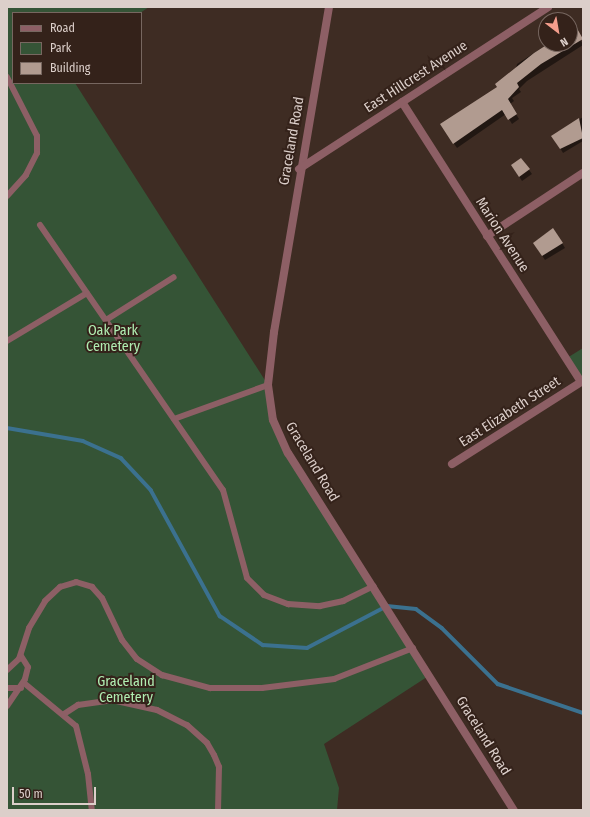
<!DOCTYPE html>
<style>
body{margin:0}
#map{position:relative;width:590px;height:817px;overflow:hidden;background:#3e2c23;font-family:"Fira Sans Condensed",sans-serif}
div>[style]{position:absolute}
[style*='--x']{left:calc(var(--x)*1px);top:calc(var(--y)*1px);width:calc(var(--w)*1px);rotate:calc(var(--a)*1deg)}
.green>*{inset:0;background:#355436}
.shadow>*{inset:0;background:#0007}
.stream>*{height:3.5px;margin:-1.75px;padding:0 1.75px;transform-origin:1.75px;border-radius:1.75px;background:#3b718f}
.building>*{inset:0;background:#b19b90}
.service>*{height:6px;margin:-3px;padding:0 3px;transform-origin:3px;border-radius:3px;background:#8d5f65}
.minor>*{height:8px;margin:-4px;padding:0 4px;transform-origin:4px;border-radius:4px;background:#8d5f65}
span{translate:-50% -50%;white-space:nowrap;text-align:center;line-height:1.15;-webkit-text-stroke:4px #34221a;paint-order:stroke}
.street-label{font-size:14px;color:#dccfca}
.park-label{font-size:14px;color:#b0eeb2}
.frame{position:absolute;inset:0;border:8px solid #dccfca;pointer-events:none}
.legend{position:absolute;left:12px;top:12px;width:130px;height:72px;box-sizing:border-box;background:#34221a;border:1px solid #776760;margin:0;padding:5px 7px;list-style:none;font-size:12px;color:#dccfca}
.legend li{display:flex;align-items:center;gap:8px;height:20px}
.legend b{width:20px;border:1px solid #776760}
.north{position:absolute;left:538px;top:12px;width:40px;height:40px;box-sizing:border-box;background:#34221a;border:1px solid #776760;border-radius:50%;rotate:149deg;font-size:11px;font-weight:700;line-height:16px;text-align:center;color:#dccfca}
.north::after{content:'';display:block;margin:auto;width:14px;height:18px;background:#f49d8c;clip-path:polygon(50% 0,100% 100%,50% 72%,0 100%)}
.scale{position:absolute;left:12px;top:787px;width:84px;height:18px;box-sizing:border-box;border:2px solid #dccfca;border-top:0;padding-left:5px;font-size:12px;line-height:14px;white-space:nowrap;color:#dccfca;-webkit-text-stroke:3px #34221a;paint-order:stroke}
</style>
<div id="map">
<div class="green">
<div style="clip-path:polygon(7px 7px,149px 7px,140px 13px,13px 13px,13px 83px,75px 83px,268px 385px,280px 437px,430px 675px,324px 744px,339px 788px,337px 810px,7px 810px)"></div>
<div style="clip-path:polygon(583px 348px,583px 381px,567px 358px)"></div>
</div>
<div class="shadow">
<div style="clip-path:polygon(575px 27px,583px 45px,527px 81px,519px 89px,521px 92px,512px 98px,514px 101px,510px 104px,519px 119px,512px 124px,506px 114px,457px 148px,444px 129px,498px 88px,515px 72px,517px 64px,548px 44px,570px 44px,570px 30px)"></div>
<div style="clip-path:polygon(583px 117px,583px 141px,563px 153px,553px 136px)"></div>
<div style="clip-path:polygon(521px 159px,532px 174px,522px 181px,515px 170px)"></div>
<div style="clip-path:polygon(562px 243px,565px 248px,545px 260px,537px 248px)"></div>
</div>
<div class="stream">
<div style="--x:7;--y:428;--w:77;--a:9.7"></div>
<div style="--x:83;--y:441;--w:42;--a:24.1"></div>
<div style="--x:121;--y:458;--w:44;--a:46.8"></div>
<div style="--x:151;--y:490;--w:144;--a:61.3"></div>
<div style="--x:220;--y:616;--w:52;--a:34"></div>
<div style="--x:263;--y:645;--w:44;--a:3.9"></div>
<div style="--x:307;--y:648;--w:90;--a:-27.7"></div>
<div style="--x:387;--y:606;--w:29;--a:6"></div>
<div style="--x:416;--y:609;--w:32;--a:36"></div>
<div style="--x:442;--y:628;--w:79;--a:45"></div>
<div style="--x:498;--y:684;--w:90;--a:18.8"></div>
</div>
<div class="building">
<div style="clip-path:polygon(570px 16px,583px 39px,541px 64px,517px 83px,519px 87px,508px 99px,517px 114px,508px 120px,502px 110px,453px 144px,440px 124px,497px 87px,495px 84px,534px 53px,548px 44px,570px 44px)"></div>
<div style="clip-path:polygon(579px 118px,583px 138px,560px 149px,551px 136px)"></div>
<div style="clip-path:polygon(521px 158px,530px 169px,519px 177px,511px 165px)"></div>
<div style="clip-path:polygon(553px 228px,563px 243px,542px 256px,533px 243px)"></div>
</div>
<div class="service">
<div style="--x:7;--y:77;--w:66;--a:63"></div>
<div style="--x:37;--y:136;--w:17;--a:90"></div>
<div style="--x:37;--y:153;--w:25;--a:117"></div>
<div style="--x:26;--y:175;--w:28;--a:132"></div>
<div style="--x:40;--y:225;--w:322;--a:55.4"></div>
<div style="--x:223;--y:490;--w:91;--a:74.7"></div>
<div style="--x:247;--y:578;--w:24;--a:45"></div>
<div style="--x:264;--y:595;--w:26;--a:21"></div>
<div style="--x:288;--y:604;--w:32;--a:4"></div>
<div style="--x:320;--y:606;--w:24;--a:-12"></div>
<div style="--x:343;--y:601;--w:34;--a:-26"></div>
<div style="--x:106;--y:320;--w:80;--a:-32.3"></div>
<div style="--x:7;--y:341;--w:93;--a:-31"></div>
<div style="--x:174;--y:419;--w:100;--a:-19.9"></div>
<div style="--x:7;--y:670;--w:16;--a:-43"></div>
<div style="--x:19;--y:659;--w:33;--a:-72"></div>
<div style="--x:29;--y:628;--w:31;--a:-59"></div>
<div style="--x:45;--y:601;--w:21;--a:-43"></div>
<div style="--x:60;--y:587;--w:17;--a:-17"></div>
<div style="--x:76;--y:582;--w:17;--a:17"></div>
<div style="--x:92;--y:587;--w:15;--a:48"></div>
<div style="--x:102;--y:598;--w:47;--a:64.5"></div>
<div style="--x:122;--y:640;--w:24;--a:52"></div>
<div style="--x:137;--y:659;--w:30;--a:33"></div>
<div style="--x:162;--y:675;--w:50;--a:15.2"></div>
<div style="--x:210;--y:688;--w:52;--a:0"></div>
<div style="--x:262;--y:688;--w:73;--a:-7.1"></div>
<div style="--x:334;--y:679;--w:85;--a:-21.4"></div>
<div style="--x:24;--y:683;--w:67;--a:39.6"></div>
<div style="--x:76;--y:726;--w:49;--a:76"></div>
<div style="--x:88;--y:774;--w:36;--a:84"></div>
<div style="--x:7;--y:688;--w:14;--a:0"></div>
<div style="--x:7;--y:706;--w:32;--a:-56"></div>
<div style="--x:25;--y:679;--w:12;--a:-76"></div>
<div style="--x:28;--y:667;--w:13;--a:-122"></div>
<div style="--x:64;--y:714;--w:17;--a:-33"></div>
<div style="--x:78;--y:705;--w:34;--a:-8"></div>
<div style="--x:112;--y:700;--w:46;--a:12.5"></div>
<div style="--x:157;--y:710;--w:34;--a:27"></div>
<div style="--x:187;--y:725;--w:27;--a:42"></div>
<div style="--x:207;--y:743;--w:14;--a:60"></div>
<div style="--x:214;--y:755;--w:13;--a:67"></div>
<div style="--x:219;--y:767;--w:43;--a:91.3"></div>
</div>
<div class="minor">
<div style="--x:329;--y:7;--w:330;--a:99.6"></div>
<div style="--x:274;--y:332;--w:53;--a:96.5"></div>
<div style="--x:268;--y:385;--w:35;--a:82"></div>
<div style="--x:273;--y:420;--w:36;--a:66"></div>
<div style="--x:288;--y:453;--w:423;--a:57.7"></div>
<div style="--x:402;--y:102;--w:332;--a:57.4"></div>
<div style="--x:299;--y:169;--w:297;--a:-33"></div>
<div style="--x:487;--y:236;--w:115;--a:-33.3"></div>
<div style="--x:452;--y:464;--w:155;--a:-32.4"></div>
</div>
<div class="street-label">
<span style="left:416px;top:77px;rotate:-33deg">East Hillcrest Avenue</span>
<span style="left:292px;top:141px;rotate:-80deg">Graceland Road</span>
<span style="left:502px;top:235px;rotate:57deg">Marion Avenue</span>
<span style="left:510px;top:412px;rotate:-33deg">East Elizabeth Street</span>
<span style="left:312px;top:462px;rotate:59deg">Graceland Road</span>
<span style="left:483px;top:736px;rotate:58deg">Graceland Road</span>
</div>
<div class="park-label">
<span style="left:113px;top:339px">Oak Park<br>Cemetery</span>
<span style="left:126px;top:690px">Graceland<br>Cemetery</span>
</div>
<div class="frame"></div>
<ul class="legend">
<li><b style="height:5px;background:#8d5f65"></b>Road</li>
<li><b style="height:11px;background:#355436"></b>Park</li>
<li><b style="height:11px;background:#b19b90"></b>Building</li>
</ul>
<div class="north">N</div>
<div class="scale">50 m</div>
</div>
